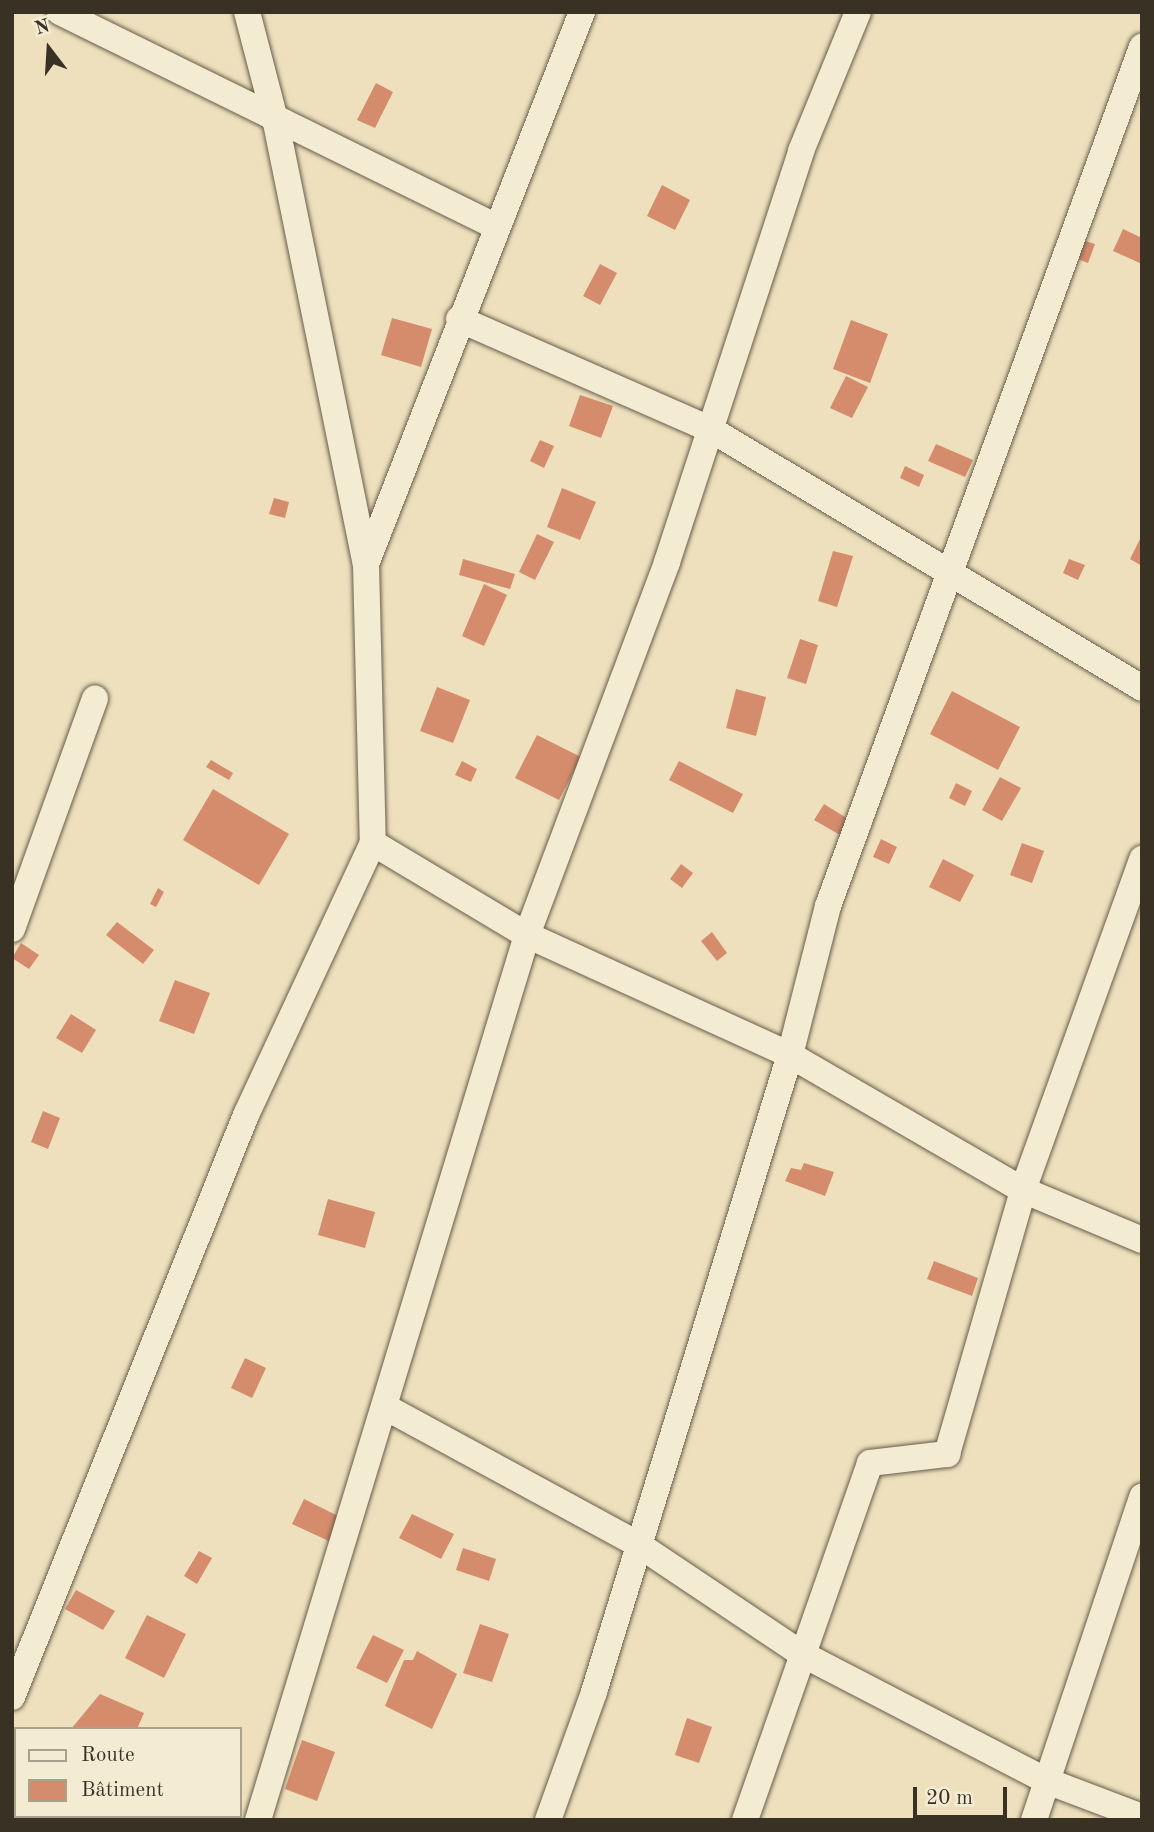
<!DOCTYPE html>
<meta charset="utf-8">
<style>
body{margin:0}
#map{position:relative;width:1154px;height:1832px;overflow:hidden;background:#eee0bc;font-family:"Old Standard TT",serif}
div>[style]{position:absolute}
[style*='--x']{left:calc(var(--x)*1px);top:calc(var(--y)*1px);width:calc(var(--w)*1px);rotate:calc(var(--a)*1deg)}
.building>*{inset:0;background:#d58c6c}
.roads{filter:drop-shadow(0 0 2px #675d4b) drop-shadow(0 0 2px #675d4b)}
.minor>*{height:26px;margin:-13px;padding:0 13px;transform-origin:13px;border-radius:13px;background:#f4ebd3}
span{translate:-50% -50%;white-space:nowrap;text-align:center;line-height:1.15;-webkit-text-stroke:7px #f4ebd3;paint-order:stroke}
.frame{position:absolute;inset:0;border:14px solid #3a3125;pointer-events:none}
.legend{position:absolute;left:14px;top:1727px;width:228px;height:91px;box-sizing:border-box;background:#f4ebd3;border:2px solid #aaa18d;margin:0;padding:9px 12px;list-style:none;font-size:21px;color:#3a3125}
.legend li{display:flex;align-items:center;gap:14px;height:35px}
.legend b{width:35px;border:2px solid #aaa18d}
.north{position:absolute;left:14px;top:14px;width:70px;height:70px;-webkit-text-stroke:5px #f4ebd3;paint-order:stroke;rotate:343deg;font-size:19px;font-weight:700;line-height:28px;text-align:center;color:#3a3125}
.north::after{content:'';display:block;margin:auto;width:24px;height:32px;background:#3a3125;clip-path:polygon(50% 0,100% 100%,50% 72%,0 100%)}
.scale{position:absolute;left:913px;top:1787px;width:94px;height:32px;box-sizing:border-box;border:4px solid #3a3125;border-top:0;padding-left:9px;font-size:21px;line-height:24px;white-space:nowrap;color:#3a3125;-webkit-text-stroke:5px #f4ebd3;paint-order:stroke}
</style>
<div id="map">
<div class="building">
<div style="clip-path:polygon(376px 83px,393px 92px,375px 128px,357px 120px)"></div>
<div style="clip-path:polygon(662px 185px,690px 200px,675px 230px,647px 216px)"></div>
<div style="clip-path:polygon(1123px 229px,1142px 238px,1142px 264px,1113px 251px)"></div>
<div style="clip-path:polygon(1082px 240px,1095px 244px,1088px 263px,1075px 258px)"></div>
<div style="clip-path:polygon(600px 264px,617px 273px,600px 305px,583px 296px)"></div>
<div style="clip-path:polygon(392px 318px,432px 329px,421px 367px,381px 355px)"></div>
<div style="clip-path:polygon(851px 320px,888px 334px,870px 383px,833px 369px)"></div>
<div style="clip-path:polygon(846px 376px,868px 387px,852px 418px,830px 408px)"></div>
<div style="clip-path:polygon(580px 395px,613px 406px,601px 438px,569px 426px)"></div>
<div style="clip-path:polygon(540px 440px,554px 446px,544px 468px,530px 461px)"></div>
<div style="clip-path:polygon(936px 444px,973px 460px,965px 477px,928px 461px)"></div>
<div style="clip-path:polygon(905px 466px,924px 475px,919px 487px,900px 478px)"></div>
<div style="clip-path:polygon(562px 488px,596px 502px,580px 540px,547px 527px)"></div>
<div style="clip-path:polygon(274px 498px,289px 502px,285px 518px,269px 514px)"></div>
<div style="clip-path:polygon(537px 534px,554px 542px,535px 580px,519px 572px)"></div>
<div style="clip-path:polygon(1142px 535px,1142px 566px,1130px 559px)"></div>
<div style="clip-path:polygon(833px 551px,853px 556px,837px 607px,818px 601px)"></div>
<div style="clip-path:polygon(463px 559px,515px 574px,510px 589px,459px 575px)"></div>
<div style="clip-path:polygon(1069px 559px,1085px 565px,1078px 580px,1063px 573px)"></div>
<div style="clip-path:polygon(484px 584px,507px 595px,484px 646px,462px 636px)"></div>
<div style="clip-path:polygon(800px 639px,818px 645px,806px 684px,787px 678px)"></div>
<div style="clip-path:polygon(437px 687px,470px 700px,453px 743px,420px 731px)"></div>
<div style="clip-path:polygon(736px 689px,766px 697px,756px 736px,726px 728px)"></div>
<div style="clip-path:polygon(952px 691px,1020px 727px,998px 770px,930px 734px)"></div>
<div style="clip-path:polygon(537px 735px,581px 757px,559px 800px,515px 778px)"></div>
<div style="clip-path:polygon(211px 760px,233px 773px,229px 780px,206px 767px)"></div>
<div style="clip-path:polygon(462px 761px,477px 769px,471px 782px,455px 775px)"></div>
<div style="clip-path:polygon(679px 761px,743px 794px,733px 813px,669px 780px)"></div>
<div style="clip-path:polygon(1000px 777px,1021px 788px,1002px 821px,982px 810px)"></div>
<div style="clip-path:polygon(956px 783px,972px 791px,965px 806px,949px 798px)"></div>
<div style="clip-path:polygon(213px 789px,289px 834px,259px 885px,183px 840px)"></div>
<div style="clip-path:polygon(824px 804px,856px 824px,847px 839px,814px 820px)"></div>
<div style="clip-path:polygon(881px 839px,897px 847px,889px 864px,873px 857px)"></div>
<div style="clip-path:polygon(1022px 843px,1044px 851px,1032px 883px,1010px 875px)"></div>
<div style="clip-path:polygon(943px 859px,974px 875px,960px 902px,929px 887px)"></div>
<div style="clip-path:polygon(681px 864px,693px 873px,682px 888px,670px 879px)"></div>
<div style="clip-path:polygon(158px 888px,164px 892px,156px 907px,150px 904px)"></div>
<div style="clip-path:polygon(117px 922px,154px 950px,143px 964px,106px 935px)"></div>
<div style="clip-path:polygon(712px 932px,727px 953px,717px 961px,701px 941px)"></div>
<div style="clip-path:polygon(21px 943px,39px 955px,29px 969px,12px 958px)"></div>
<div style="clip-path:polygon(175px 980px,210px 993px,194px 1034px,159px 1021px)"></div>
<div style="clip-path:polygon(71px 1014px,96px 1030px,82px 1053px,56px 1038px)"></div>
<div style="clip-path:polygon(43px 1111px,60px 1118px,48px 1149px,31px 1142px)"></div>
<div style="clip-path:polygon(804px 1163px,834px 1172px,825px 1196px,785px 1181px,791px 1168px,801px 1170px)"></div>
<div style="clip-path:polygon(328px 1199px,375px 1212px,365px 1248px,318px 1235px)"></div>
<div style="clip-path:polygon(934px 1261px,978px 1278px,972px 1296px,927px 1279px)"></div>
<div style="clip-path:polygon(245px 1358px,266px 1368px,252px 1398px,231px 1388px)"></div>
<div style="clip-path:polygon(304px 1499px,344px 1519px,333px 1543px,292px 1524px)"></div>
<div style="clip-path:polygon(412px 1514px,454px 1534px,441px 1559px,399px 1538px)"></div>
<div style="clip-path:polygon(463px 1548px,496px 1559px,489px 1581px,456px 1570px)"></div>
<div style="clip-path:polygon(199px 1551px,212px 1558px,197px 1584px,184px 1576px)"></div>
<div style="clip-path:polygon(76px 1590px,115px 1611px,103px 1630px,65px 1609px)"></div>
<div style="clip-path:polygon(147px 1615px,186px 1634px,164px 1678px,125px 1658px)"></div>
<div style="clip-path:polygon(480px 1624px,509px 1634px,492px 1682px,463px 1673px)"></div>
<div style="clip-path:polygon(373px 1635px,404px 1650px,387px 1683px,356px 1668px)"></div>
<div style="clip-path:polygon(417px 1651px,457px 1674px,432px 1729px,385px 1706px,404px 1660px,413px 1660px)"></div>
<div style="clip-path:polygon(100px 1694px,144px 1713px,137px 1729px,71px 1729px)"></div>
<div style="clip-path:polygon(687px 1718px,712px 1727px,699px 1763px,675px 1755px)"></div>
<div style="clip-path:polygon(302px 1740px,335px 1752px,317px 1801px,285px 1789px)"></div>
</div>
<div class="roads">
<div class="minor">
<div style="--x:60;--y:12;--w:484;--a:26.2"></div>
<div style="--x:247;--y:12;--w:115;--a:75.4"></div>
<div style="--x:276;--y:123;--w:450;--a:78.5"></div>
<div style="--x:366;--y:564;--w:279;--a:88.6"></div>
<div style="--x:373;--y:843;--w:179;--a:30.9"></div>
<div style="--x:527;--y:935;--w:289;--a:24.5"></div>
<div style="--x:790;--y:1055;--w:269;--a:30.1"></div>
<div style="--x:1023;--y:1190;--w:129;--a:22.8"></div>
<div style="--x:459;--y:319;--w:274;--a:23.7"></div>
<div style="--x:710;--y:429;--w:504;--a:30.94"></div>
<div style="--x:366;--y:564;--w:593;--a:-68.63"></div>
<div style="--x:12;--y:929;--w:245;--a:-70.2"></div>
<div style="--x:387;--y:1408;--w:287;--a:28.5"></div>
<div style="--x:639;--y:1545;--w:196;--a:33.8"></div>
<div style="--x:802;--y:1654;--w:276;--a:27.4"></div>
<div style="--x:1047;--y:1781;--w:102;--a:20.8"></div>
<div style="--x:12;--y:1697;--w:627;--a:-68.1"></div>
<div style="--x:246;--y:1115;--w:300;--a:-65"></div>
<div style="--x:258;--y:1820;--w:925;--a:-73.09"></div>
<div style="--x:527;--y:935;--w:398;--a:-69.4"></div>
<div style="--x:667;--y:562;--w:432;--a:-71.9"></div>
<div style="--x:801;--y:151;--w:150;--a:-67.7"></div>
<div style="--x:548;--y:1820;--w:136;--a:-70.2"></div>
<div style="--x:594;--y:1692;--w:666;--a:-72.9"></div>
<div style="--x:790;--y:1055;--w:154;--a:-75.7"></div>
<div style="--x:828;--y:906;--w:915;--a:-69.92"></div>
<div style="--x:745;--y:1820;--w:378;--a:-70.7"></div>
<div style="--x:870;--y:1463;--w:78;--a:-6.7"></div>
<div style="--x:947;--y:1454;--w:275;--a:-73.9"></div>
<div style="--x:1023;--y:1190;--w:352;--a:-70.2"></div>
<div style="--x:1034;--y:1820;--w:341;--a:-71.5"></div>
</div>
</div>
<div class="frame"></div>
<ul class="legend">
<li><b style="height:9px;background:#f4ebd3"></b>Route</li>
<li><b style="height:19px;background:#d58c6c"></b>Bâtiment</li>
</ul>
<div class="north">N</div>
<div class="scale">20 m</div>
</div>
